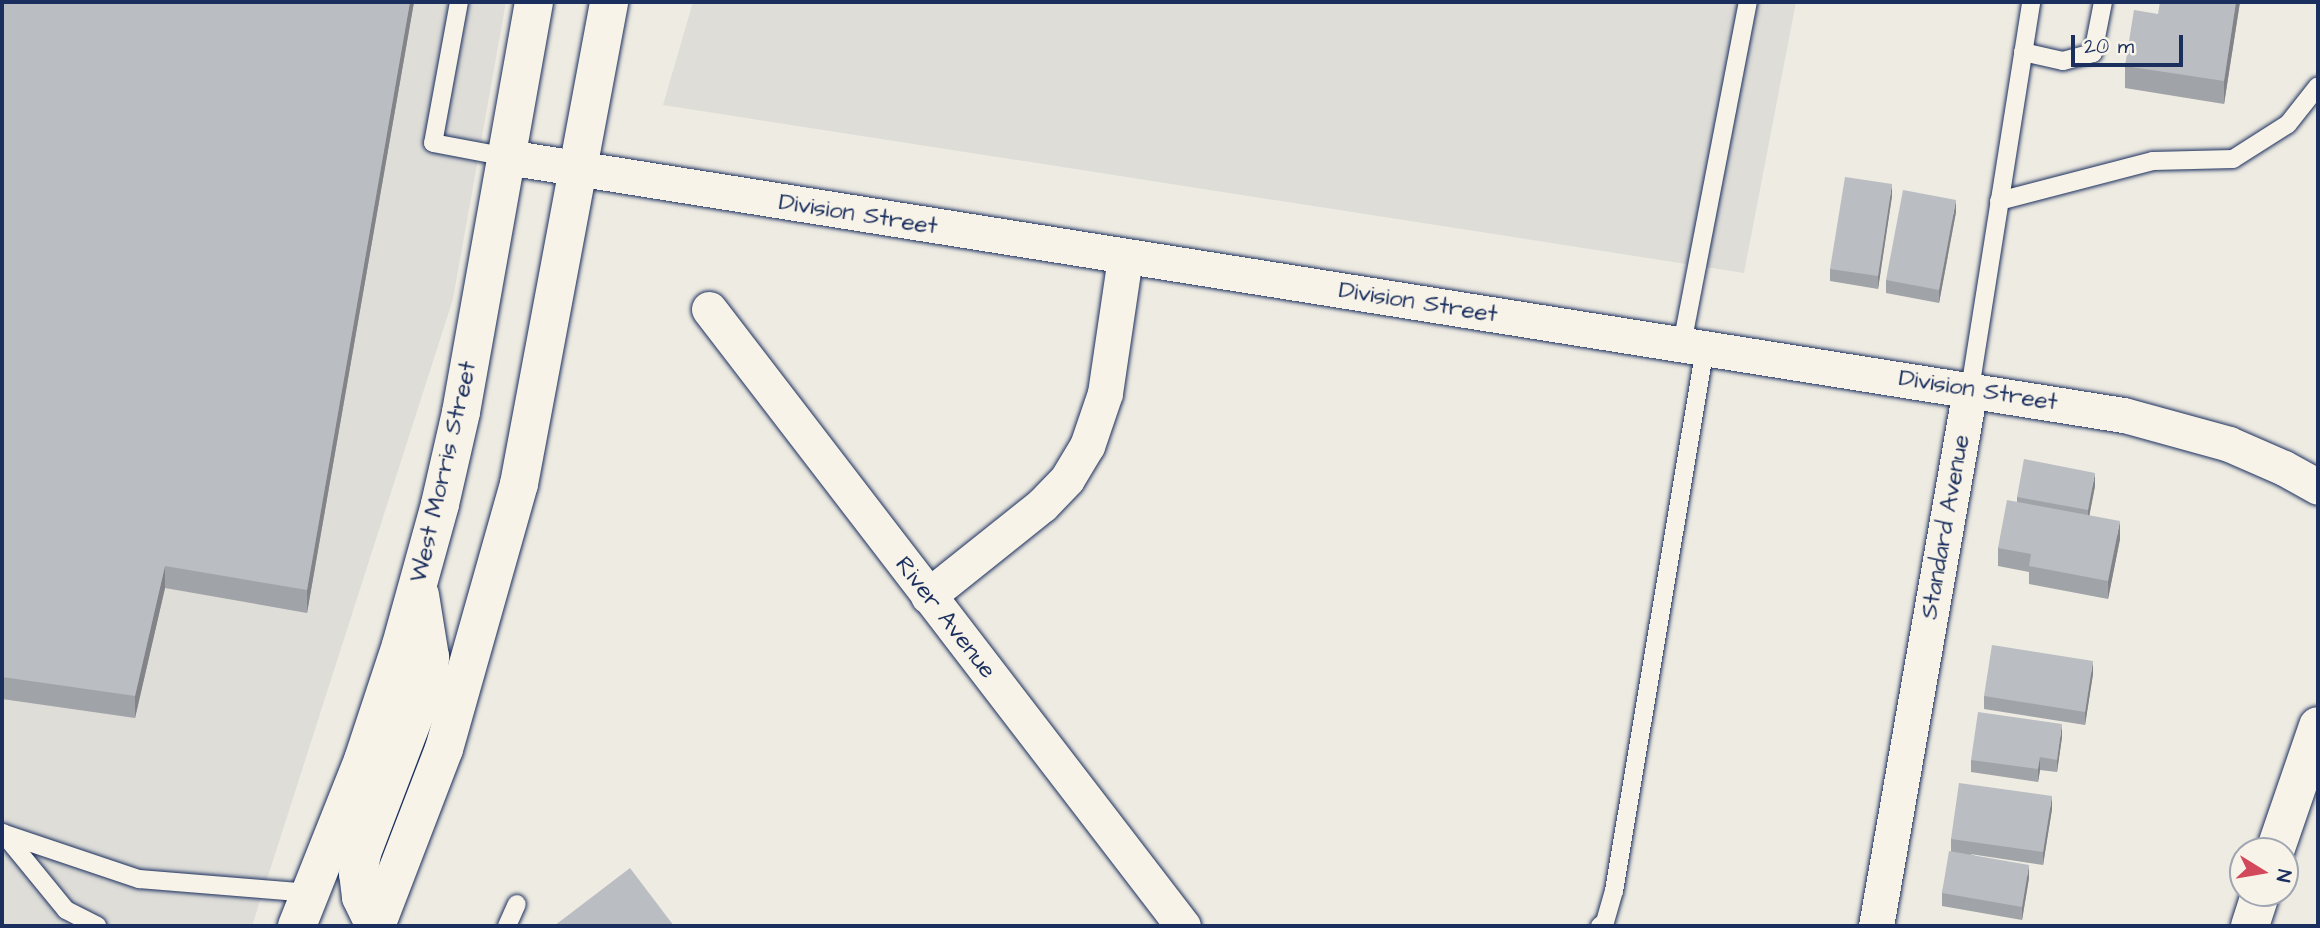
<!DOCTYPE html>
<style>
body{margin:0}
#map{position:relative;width:2320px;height:928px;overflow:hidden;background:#eeebe2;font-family:"Architects Daughter",sans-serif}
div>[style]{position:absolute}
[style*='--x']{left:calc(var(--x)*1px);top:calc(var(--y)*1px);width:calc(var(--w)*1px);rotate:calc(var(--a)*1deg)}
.built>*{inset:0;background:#deddd8}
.roads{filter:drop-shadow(0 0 2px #1b2f5e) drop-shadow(0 0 2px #1b2f5e)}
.service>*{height:18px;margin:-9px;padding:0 9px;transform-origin:9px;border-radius:9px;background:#f7f3e8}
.minor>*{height:35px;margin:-17.5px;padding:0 17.5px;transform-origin:17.5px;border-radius:17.5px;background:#f7f3e8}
.primary>*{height:38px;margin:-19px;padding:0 19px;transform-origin:19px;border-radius:19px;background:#f7f3e8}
.motorway>*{height:38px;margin:-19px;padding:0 19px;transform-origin:19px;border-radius:19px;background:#f7f3e8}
.wall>*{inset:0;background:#a0a3a7}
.shaded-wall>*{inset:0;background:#828488}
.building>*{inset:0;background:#babdc2}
span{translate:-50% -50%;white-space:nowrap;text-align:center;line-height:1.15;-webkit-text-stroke:5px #f7f3e8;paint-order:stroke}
.street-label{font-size:24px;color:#1b2f5e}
.frame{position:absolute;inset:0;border:4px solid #1b2f5e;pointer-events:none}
.north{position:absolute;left:2229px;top:837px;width:70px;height:70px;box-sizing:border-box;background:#f7f3e8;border:2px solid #9fa5b1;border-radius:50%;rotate:101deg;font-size:19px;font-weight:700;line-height:28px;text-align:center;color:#1b2f5e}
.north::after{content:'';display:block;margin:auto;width:24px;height:32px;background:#d1495b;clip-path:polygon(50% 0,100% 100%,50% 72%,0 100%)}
.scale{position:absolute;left:2071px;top:35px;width:112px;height:32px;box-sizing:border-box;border:4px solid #1b2f5e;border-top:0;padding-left:9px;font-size:21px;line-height:24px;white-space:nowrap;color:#1b2f5e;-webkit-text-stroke:5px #f7f3e8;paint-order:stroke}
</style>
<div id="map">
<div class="built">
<div style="clip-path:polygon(2px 2px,506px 2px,453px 299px,252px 926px,2px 926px)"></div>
<div style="clip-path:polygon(693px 2px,1796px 2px,1744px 273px,663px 105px)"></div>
</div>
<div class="roads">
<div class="service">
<div style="--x:459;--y:2;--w:143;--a:100.4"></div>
<div style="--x:433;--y:143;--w:75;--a:10.7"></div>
<div style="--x:2023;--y:52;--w:41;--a:12.7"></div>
<div style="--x:2063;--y:61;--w:31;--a:-15"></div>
<div style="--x:2093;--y:53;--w:52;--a:-78.9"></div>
<div style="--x:1999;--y:201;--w:159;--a:-14.6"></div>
<div style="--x:2153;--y:161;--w:80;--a:-1.4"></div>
<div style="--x:2233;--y:159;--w:65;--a:-32.5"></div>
<div style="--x:2288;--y:124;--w:48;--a:-51.7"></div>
<div style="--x:1682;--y:344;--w:348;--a:-79.1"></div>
<div style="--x:1970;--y:389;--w:392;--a:-81"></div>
<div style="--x:2;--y:833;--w:145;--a:18.6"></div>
<div style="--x:139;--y:879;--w:172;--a:4.7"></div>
<div style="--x:3;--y:833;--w:99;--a:50.7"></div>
<div style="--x:66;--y:910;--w:35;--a:27"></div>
<div style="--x:507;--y:926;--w:24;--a:-66"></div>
<div style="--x:1600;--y:926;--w:6;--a:-39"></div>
<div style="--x:1605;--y:922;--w:32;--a:-74"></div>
<div style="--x:1614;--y:891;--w:551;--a:-80.49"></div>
</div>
<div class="minor">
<div style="--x:507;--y:157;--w:1637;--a:9.07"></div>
<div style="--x:2124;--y:415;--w:109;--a:15.4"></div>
<div style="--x:2229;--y:444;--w:60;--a:23.6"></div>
<div style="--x:2284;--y:468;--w:39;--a:29"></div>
<div style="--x:709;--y:309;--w:778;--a:52.47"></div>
<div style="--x:928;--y:596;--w:146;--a:-38.6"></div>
<div style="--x:1042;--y:505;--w:36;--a:-46"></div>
<div style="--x:1067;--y:479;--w:39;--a:-59"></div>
<div style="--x:1087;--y:446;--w:56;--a:-71.2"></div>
<div style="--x:1105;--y:393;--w:137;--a:-81.6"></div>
<div style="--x:1876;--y:926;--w:545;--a:-80.07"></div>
</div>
<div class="primary">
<div style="--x:297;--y:926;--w:179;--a:-68.3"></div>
<div style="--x:363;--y:760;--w:121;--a:-71.7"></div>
<div style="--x:401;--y:645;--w:146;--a:-74.5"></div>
<div style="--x:440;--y:504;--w:94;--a:-77.1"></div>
<div style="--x:461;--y:412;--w:416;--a:-79.9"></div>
<div style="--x:375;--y:926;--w:32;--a:-116"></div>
<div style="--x:361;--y:897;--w:23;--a:-97"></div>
<div style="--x:358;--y:874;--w:21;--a:-79"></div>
<div style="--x:362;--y:853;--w:182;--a:-69.1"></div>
<div style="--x:427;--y:683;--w:26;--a:-83"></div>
<div style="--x:430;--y:657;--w:63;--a:-99.2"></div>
<div style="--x:376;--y:926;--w:190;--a:-69"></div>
<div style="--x:444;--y:749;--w:275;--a:-74.2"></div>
<div style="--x:519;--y:484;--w:490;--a:-79.4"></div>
</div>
<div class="motorway">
<div style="--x:2275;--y:851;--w:132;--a:-71"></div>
<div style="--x:2250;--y:926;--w:35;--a:-72"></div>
</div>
</div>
<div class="wall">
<div style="clip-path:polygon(2px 2px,414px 2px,307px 613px,165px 588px,135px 718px,2px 699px)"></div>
<div style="clip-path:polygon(2240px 2px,2224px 104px,2125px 88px,2125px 66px,2158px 14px)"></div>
<div style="clip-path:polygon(1892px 196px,1878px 289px,1830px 281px,1830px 269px)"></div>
<div style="clip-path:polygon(1956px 212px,1939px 303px,1886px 293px,1886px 280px)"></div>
<div style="clip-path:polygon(2095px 486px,2089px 515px,2120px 539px,2108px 599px,2029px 584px,2029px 572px,1998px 566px,1998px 548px,2017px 502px,2017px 497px)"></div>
<div style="clip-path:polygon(2093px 674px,2085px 725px,1984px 709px,1984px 696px)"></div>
<div style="clip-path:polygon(2062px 737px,2057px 772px,2040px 770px,2038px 782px,1971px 772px,1971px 760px)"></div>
<div style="clip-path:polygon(2052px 809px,2043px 865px,1970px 854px,2029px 878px,2022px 920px,1942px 906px,1942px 893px,1951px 851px,1951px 839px)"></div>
</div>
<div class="shaded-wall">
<div style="clip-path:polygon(410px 2px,414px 2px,307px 613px,307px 590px)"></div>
<div style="clip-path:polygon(2236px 2px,2240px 2px,2224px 104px,2224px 81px)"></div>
<div style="clip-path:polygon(1892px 184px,1892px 196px,1878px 289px,1878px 276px)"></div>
<div style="clip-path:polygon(1956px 200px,1956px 212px,1939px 303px,1939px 290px)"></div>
<div style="clip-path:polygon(2095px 473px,2095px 486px,2088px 523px,2088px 510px)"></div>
<div style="clip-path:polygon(2120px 521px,2120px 539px,2108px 599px,2108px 581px)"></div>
<div style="clip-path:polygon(165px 566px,165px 588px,135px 718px,135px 696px)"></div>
<div style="clip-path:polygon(2093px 661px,2093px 674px,2085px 725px,2085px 712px)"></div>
<div style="clip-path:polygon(2062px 724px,2062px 737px,2057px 772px,2057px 760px)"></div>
<div style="clip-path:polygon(2040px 757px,2040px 770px,2038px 782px,2038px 769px)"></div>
<div style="clip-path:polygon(2052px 796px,2052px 809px,2043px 865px,2043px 852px)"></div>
<div style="clip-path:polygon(2029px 865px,2029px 878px,2022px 920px,2022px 907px)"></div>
</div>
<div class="building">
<div style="clip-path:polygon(2px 2px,410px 2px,307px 590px,165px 566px,135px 696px,2px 677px)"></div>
<div style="clip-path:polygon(2160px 2px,2236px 2px,2224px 81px,2125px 66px,2134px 10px,2158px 14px)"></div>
<div style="clip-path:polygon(1845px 177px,1892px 184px,1878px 276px,1830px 269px)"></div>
<div style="clip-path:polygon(1903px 190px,1956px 200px,1939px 290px,1886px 280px)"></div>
<div style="clip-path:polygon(2024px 459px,2095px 473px,2088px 510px,2017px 497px)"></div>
<div style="clip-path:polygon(2007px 500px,2120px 521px,2108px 581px,2029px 566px,2031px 554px,1998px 548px)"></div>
<div style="clip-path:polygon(1992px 645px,2093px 661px,2085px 712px,1984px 696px)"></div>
<div style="clip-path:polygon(1978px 712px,2062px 724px,2057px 760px,2040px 757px,2038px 769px,1971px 760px)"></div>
<div style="clip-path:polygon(1959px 783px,2052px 796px,2043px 852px,1951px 839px)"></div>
<div style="clip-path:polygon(1949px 851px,2029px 865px,2022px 907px,1942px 893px)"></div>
<div style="clip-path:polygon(630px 868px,674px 926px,554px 926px)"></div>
</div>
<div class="street-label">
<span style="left:858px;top:215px;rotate:9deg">Division Street</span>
<span style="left:1418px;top:303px;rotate:9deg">Division Street</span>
<span style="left:1978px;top:391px;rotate:9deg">Division Street</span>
<span style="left:444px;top:472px;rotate:-77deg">West Morris Street</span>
<span style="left:1946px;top:527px;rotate:-80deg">Standard Avenue</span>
<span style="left:945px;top:618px;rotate:52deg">River Avenue</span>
</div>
<div class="frame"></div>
<div class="north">N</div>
<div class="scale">20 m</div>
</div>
